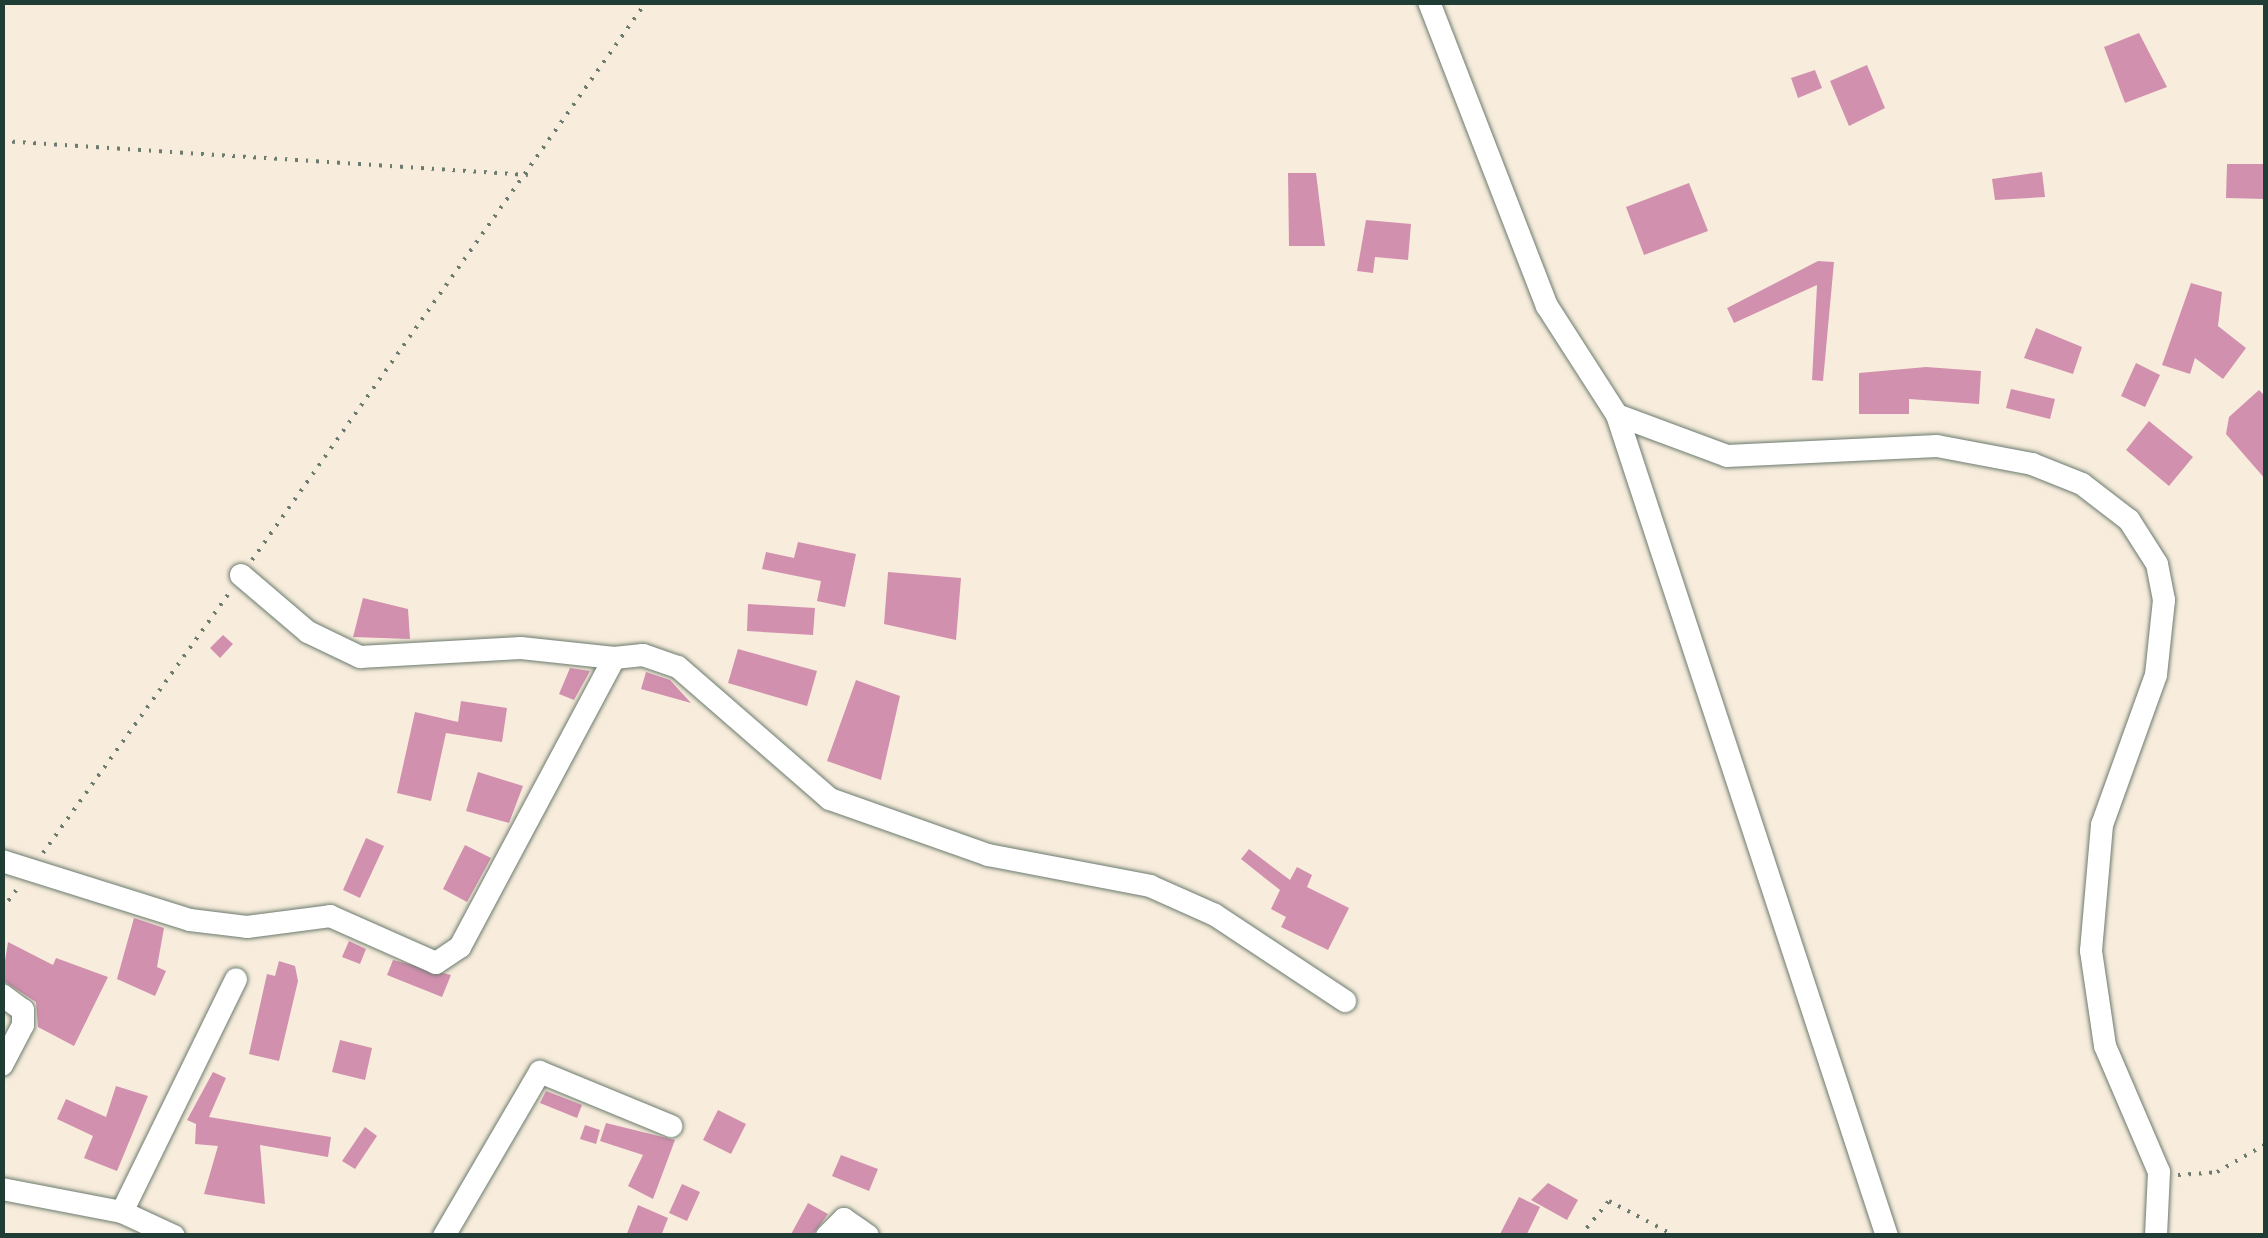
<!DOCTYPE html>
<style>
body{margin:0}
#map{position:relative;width:2268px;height:1238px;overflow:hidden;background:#f8eddc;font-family:"Balsamiq Sans",sans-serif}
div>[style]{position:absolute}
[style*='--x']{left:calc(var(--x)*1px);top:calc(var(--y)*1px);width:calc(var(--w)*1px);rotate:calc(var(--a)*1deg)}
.building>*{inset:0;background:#d290af}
.path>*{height:4px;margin-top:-2px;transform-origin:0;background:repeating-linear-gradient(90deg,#6b7b6f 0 2.5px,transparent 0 10.5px)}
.roads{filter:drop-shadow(0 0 2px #6b7b6f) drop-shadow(0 0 2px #6b7b6f)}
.minor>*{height:22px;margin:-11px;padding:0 11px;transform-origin:11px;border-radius:11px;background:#fff}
span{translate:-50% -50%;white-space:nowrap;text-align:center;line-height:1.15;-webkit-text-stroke:9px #fdfcf7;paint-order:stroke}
.frame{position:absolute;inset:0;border:5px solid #1f3d34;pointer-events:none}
</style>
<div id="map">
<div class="building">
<div style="clip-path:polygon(2139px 33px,2167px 87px,2125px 103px,2104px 47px)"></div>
<div style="clip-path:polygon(1867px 65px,1885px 108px,1849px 126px,1830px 81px)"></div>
<div style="clip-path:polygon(1815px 70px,1822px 88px,1798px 98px,1791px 78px)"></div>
<div style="clip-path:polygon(2227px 164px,2266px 164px,2266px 199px,2226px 198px)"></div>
<div style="clip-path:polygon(2042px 172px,2045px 197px,1995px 200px,1992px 179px)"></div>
<div style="clip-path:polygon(1288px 173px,1316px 173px,1325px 246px,1289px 246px)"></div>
<div style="clip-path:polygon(1689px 183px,1708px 231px,1644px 255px,1626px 207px)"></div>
<div style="clip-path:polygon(1366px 220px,1411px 224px,1408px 260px,1375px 257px,1373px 273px,1357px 271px)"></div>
<div style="clip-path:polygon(1818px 261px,1834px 262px,1823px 381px,1812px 380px,1817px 285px,1734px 323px,1727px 308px)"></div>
<div style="clip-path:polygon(2191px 283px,2222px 292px,2218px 326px,2246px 348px,2223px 379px,2195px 358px,2190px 374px,2162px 365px)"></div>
<div style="clip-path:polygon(2036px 328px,2082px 347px,2073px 374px,2024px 358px)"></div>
<div style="clip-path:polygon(2136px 363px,2160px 375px,2145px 407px,2121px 396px)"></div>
<div style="clip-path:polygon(1926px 367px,1981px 371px,1979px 404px,1909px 399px,1909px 414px,1859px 414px,1859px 373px)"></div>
<div style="clip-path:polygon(2011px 389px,2055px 399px,2050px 419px,2006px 408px)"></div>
<div style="clip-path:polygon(2259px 390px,2266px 397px,2266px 480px,2226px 434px,2229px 417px)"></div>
<div style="clip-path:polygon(2149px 421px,2193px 457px,2169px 486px,2126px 450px)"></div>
<div style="clip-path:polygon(798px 542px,856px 554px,845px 607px,817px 601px,821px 581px,762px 569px,766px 552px,794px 558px)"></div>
<div style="clip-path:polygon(888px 572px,961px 578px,956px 640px,884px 624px)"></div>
<div style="clip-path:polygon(363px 598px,408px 609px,410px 639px,353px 637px)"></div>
<div style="clip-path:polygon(748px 604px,815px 608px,813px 635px,747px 631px)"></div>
<div style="clip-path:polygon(223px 635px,233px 644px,220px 658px,210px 648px)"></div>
<div style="clip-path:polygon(738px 649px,817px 671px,807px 706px,728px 683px)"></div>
<div style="clip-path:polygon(570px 668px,590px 671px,574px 700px,559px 694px)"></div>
<div style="clip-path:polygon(646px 672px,670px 680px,691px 703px,641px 689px)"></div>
<div style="clip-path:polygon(856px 680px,900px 696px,881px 780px,827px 761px)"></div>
<div style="clip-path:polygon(461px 701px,507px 708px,502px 742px,446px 733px,431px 801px,397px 793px,415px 712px,458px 722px)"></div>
<div style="clip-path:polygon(478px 772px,523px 786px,509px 823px,466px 811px)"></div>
<div style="clip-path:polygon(366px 838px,384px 846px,360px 898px,343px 890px)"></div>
<div style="clip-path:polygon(465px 845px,491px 858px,467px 902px,443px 889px)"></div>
<div style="clip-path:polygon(1249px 849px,1290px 880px,1297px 867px,1312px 875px,1307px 887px,1349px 908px,1328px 950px,1281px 927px,1286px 917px,1271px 909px,1280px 890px,1241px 859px)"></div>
<div style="clip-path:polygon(134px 918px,164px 928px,157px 967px,166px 971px,155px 996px,117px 979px)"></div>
<div style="clip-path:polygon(349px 941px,366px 949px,360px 964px,342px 957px)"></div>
<div style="clip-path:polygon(8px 942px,53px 965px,56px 958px,108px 977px,74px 1046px,38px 1027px,36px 1002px,2px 980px)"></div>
<div style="clip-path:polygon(393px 960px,451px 975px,442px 997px,387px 975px)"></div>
<div style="clip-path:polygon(279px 961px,295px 966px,298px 981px,279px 1061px,249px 1054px,267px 974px,275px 976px)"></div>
<div style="clip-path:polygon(340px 1040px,372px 1048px,365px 1080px,332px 1072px)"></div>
<div style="clip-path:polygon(213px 1072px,226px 1078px,209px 1117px,331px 1137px,328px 1157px,260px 1145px,265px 1204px,204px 1194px,218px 1146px,195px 1144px,196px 1124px,187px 1120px)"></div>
<div style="clip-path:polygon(116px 1086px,148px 1096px,117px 1171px,84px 1158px,93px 1136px,57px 1119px,66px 1099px,106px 1117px)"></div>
<div style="clip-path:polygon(546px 1091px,582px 1105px,577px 1118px,540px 1103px)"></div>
<div style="clip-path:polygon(718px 1110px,746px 1124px,731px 1154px,703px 1140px)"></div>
<div style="clip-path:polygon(606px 1123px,675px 1140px,653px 1199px,628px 1186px,643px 1155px,600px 1141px)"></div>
<div style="clip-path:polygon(585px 1125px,600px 1130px,596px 1144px,580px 1139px)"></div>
<div style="clip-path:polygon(365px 1127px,377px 1136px,355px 1169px,342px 1161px)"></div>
<div style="clip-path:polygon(841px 1155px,878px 1169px,869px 1191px,832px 1176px)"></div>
<div style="clip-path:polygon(1548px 1183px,1578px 1200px,1567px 1220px,1531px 1200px)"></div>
<div style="clip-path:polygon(682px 1184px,700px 1192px,687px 1221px,669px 1213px)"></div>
<div style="clip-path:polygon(1519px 1197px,1540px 1207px,1526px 1236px,1499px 1236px)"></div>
<div style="clip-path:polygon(808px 1203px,828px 1214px,812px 1236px,790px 1236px)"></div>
<div style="clip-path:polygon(638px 1205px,668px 1218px,661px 1236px,626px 1236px)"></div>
</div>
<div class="path">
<div style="--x:2;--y:141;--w:527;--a:3.7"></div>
<div style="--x:252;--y:560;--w:683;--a:-54.77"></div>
<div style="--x:43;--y:853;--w:321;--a:-54.4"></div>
<div style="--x:2;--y:909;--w:30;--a:-53"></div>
<div style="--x:2178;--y:1175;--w:39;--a:-4"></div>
<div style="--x:2217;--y:1172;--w:56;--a:-29.7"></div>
<div style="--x:1580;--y:1236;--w:45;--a:-50.4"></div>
<div style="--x:1609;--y:1201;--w:75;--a:27.9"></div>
</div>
<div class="roads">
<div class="minor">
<div style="--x:1429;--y:2;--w:326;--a:68.8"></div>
<div style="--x:1547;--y:306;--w:130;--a:57.3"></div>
<div style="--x:1617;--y:415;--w:864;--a:71.8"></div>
<div style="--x:1617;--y:415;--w:117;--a:20.4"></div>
<div style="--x:1727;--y:456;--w:210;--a:-2.7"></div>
<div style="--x:1937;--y:446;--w:97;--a:10.7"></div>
<div style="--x:2032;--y:464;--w:54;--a:21.8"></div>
<div style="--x:2082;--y:484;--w:59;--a:37.5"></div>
<div style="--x:2129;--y:520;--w:52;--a:57.5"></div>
<div style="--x:2157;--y:564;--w:37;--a:79"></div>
<div style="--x:2164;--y:600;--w:75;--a:96.1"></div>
<div style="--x:2156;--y:675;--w:159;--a:109.8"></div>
<div style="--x:2102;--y:825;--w:126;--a:95"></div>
<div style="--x:2091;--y:951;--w:96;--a:81.6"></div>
<div style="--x:2105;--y:1046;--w:137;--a:66.8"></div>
<div style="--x:2159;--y:1172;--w:64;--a:92.7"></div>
<div style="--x:241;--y:575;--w:88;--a:40.4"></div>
<div style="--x:308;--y:632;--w:58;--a:25.7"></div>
<div style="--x:360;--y:657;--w:161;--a:-3.2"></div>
<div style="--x:521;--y:648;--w:94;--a:6.1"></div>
<div style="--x:2;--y:861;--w:197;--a:17.4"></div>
<div style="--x:190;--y:920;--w:57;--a:7"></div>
<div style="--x:247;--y:927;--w:84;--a:-7.5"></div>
<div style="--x:330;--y:916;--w:116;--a:23.9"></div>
<div style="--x:436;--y:963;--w:29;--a:-34"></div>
<div style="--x:460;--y:947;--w:327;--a:-61.9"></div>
<div style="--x:614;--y:658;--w:29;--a:-6"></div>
<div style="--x:643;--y:655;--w:37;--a:19"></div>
<div style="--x:678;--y:667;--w:201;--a:41"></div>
<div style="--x:830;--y:799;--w:168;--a:19.5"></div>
<div style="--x:988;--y:855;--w:165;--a:10.8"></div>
<div style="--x:1150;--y:886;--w:71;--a:24"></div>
<div style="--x:1215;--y:915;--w:156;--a:33.5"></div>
<div style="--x:2;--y:995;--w:26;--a:36"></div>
<div style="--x:23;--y:1010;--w:15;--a:90"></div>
<div style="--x:23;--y:1025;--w:45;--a:117.7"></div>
<div style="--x:2;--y:1189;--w:122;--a:10.9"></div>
<div style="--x:122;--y:1212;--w:57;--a:24.8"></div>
<div style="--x:122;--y:1212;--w:259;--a:-63.9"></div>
<div style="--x:444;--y:1236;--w:190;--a:-59.7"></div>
<div style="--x:540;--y:1072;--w:142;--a:22.4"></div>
<div style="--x:827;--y:1236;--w:24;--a:-45"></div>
<div style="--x:844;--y:1219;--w:29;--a:35"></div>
</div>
</div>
<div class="frame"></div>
</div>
